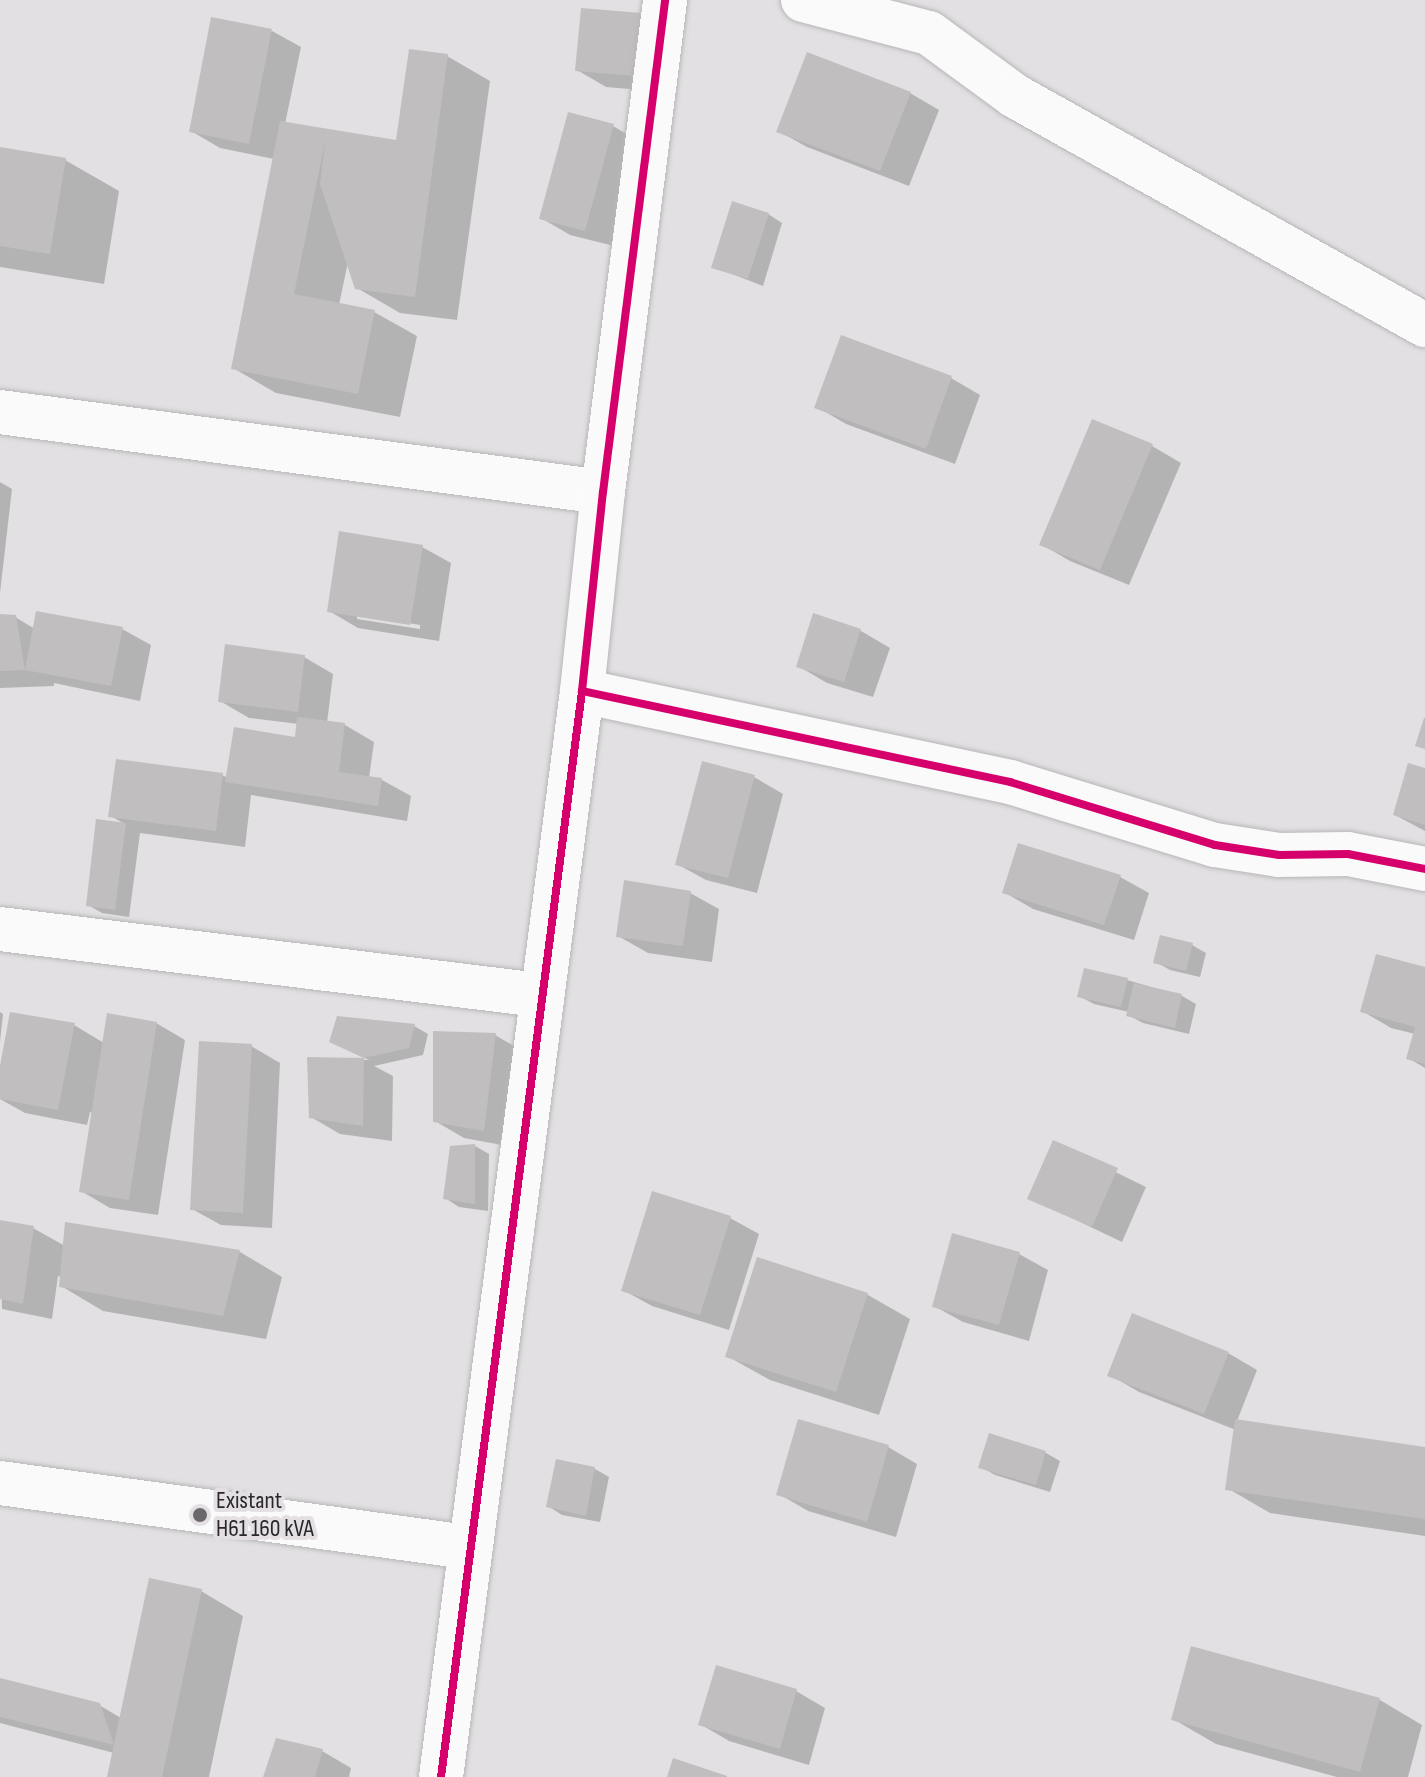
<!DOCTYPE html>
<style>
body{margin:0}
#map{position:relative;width:1425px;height:1777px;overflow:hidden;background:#e2e0e2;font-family:"Sofia Sans Condensed",sans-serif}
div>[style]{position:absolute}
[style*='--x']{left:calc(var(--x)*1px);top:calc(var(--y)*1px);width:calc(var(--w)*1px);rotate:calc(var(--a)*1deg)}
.shadow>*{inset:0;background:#0003}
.building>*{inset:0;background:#c0bebf}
.roads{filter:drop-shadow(0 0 2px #b8b6b8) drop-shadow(0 0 2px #b8b6b8)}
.minor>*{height:44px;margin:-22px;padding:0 22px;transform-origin:22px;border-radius:22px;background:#fbfafb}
.cycleway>*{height:8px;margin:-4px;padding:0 4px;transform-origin:4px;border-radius:4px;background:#d6006c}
.dots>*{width:22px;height:22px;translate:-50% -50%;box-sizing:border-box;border:4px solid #e3dfe3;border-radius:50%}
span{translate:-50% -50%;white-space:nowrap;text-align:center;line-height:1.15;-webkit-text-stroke:8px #e3dfe3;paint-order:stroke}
.poi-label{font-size:24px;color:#292729}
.left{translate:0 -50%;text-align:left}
</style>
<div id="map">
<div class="shadow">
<div style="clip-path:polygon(640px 15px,669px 32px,664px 92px,606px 87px,577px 70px)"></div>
<div style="clip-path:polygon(272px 31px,301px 47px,285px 124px,398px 142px,447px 56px,490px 81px,457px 320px,400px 313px,357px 288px,348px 262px,339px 305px,374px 312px,417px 336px,400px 417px,276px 393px,233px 368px,274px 159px,220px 148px,191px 131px)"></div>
<div style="clip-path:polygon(910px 93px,939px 110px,909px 186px,807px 147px,778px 131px)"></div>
<div style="clip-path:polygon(613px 126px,642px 143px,614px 246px,570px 235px,541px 218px)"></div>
<div style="clip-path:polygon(0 149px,65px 160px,119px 191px,104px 284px,0 267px)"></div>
<div style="clip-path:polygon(768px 214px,782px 223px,763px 286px,714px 267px)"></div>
<div style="clip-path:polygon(951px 378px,980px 395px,955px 464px,846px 424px,817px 407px)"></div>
<div style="clip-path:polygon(1152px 446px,1181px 463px,1129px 585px,1070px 561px,1041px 544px)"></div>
<div style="clip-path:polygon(0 482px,12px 489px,0 593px)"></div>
<div style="clip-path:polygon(evenodd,422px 547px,451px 563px,439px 641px,358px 628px,329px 611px,422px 547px,357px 615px,420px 625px,420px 629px,357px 619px,357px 615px)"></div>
<div style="clip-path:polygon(0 616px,15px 617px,35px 629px,122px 629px,151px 645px,140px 701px,54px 683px,54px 686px,0 688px)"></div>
<div style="clip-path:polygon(815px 616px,861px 631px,890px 648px,873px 697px,827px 683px,798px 666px)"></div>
<div style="clip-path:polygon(304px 657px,333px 674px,327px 723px,345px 725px,374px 742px,369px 778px,382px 780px,411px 796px,407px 821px,251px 795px,245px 847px,140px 833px,129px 917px,102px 913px,88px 905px,98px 822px,126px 825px,111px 816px,222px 775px,228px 778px,297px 739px,299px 724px,249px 718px,220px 701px)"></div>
<div style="clip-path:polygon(1425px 770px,1425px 831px,1395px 815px)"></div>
<div style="clip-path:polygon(754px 777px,783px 794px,757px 893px,706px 880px,677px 864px)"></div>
<div style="clip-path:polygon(1120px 877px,1149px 893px,1134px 940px,1033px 909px,1004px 892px)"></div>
<div style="clip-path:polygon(690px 893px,719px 909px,712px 962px,648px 953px,618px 936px)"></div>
<div style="clip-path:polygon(1192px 945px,1206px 953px,1200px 977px,1170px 970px,1156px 962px)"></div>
<div style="clip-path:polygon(1425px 969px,1425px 1068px,1408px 1058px,1415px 1034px,1391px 1028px,1362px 1011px)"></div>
<div style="clip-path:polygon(1127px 980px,1182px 996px,1196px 1004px,1189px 1034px,1143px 1023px,1128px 1015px,1129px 1012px,1094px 1004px,1079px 996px)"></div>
<div style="clip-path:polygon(0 1012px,3px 1014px,0 1042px)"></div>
<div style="clip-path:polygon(156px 1023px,185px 1040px,158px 1215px,110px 1208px,81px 1191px,93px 1113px,90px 1112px,87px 1125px,25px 1113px,0 1099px,0 1077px,74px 1025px,104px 1043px)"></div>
<div style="clip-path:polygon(414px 1026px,428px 1034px,423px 1055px,374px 1066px,393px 1076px,392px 1141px,340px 1134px,311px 1117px,309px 1059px,369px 1060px,345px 1049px)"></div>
<div style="clip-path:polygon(495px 1035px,524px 1052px,513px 1147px,464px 1138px,435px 1121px)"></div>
<div style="clip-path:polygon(251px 1046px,280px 1063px,272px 1228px,221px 1225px,192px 1209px)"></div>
<div style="clip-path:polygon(1054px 1142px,1146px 1187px,1122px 1242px,1030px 1198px)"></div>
<div style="clip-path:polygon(475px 1146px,489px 1154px,488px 1211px,459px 1207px,445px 1198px)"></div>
<div style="clip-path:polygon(730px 1218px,759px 1234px,729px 1330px,652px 1306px,623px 1290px)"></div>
<div style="clip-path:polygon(0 1222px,33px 1228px,65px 1246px,67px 1224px,240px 1252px,282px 1277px,266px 1339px,103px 1311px,61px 1286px,61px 1277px,58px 1276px,52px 1319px,2px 1309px)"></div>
<div style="clip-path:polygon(1019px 1254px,1048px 1270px,1029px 1341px,963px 1322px,934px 1306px)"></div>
<div style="clip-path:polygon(758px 1259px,868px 1295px,910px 1319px,879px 1415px,770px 1380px,727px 1356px)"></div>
<div style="clip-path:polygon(1228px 1353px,1257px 1370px,1237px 1421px,1425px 1449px,1425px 1536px,1270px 1513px,1227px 1488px,1236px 1430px,1139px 1392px,1110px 1375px)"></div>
<div style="clip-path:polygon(799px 1421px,888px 1447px,917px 1464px,896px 1537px,808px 1511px,779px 1494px)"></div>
<div style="clip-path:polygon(990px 1436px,1046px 1453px,1060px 1461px,1050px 1492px,995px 1475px,981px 1467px)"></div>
<div style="clip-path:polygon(558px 1461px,595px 1469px,609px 1477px,600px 1522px,562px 1515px,548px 1506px)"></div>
<div style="clip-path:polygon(201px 1591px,243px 1616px,209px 1777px,109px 1777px,114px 1753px,0 1723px,0 1680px,99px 1705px,121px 1718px)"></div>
<div style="clip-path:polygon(1193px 1648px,1380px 1700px,1422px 1725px,1408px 1777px,1337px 1777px,1216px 1744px,1173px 1719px)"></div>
<div style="clip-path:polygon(796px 1691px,825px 1708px,809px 1765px,729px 1741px,700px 1724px)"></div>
<div style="clip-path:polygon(277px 1741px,322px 1751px,351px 1768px,349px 1777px,266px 1777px)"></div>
</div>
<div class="building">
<div style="clip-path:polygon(581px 8px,641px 13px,635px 76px,575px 71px)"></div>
<div style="clip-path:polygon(211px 17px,272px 29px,249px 144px,189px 132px)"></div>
<div style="clip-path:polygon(409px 49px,448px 54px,415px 297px,355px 289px,320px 184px,325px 142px,294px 294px,375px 310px,358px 394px,231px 369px,280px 121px,396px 140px)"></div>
<div style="clip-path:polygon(807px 52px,911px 92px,880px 171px,776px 132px)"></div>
<div style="clip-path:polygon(568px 112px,614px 124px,585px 231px,539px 219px)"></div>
<div style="clip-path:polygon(0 147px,66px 158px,50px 254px,0 246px)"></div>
<div style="clip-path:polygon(732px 201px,769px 213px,748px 279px,711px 268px)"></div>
<div style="clip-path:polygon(841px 335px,952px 376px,926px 449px,814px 408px)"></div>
<div style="clip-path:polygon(1092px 419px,1153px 444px,1100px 570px,1039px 545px)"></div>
<div style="clip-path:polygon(339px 531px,423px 545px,410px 625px,327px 612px)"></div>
<div style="clip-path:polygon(36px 611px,123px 627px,111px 686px,25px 670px)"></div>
<div style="clip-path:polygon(813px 613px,861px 629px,844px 682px,796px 667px)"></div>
<div style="clip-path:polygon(0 614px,16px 615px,25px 670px,0 671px)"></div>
<div style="clip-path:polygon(225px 644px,305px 655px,298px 712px,218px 702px)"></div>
<div style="clip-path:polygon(297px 717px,345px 723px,339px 772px,382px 778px,378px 806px,225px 782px,234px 727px,295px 737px)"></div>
<div style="clip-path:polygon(1424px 718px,1425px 718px,1425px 749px,1415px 746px)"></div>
<div style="clip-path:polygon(116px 759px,223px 773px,216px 831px,108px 817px)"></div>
<div style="clip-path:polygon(702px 761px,755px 775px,728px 878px,675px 865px)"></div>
<div style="clip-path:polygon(1408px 763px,1425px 768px,1425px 825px,1393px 815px)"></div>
<div style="clip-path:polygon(96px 819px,126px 823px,115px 910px,86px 906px)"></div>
<div style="clip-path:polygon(1018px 843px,1121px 875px,1104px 925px,1002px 893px)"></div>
<div style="clip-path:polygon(624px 880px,691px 891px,683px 946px,616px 937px)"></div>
<div style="clip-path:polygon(1160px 935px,1193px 943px,1186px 971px,1153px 963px)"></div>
<div style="clip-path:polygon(1376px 954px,1425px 967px,1425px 1064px,1406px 1059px,1415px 1027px,1360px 1012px)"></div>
<div style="clip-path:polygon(1084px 968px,1128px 978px,1121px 1007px,1077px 997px)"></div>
<div style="clip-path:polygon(1134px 983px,1182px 994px,1175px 1028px,1126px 1016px)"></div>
<div style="clip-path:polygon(10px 1012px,75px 1023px,58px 1110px,0 1099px,0 1066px)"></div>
<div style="clip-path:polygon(107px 1013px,157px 1022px,129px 1200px,79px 1192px)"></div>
<div style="clip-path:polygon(337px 1016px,415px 1024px,409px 1048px,364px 1058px,329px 1042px)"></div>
<div style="clip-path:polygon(433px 1031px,496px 1033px,484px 1131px,433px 1122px)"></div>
<div style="clip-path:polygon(199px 1041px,252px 1044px,243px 1213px,190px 1210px)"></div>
<div style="clip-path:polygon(307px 1057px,364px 1058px,363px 1126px,309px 1118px)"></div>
<div style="clip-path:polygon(1053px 1140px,1118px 1168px,1092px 1227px,1027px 1199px)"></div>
<div style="clip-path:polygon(475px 1144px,475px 1204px,443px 1199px,450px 1146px)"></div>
<div style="clip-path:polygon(652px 1191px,731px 1216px,700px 1315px,621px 1291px)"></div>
<div style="clip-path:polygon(0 1220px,34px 1226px,23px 1304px,0 1299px)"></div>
<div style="clip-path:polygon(65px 1222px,240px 1250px,223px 1316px,59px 1287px)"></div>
<div style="clip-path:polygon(952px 1233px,1020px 1252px,999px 1325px,932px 1307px)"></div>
<div style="clip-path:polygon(757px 1257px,868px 1293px,836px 1392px,725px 1357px)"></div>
<div style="clip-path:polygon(1132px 1313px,1229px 1352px,1204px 1414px,1107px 1376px)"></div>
<div style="clip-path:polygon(798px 1419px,889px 1445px,867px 1522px,776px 1495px)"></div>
<div style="clip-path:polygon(1235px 1419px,1425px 1447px,1425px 1519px,1225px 1490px)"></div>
<div style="clip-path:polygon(989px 1433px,1046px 1451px,1036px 1485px,978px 1468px)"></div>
<div style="clip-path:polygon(556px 1459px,595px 1467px,586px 1516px,546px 1507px)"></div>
<div style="clip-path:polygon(149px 1578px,202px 1589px,162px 1777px,107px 1777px)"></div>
<div style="clip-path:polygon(1191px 1646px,1380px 1698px,1360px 1772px,1171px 1720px)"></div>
<div style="clip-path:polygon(716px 1665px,797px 1689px,780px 1749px,698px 1725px)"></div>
<div style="clip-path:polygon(0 1678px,100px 1703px,114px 1745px,0 1717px)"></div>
<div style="clip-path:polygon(276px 1738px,323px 1749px,315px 1777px,263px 1777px)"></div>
<div style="clip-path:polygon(673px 1758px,727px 1776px,727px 1777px,667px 1777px)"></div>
</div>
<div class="roads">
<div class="minor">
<div style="--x:803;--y:0;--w:130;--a:14.7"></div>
<div style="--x:929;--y:33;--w:107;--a:36.2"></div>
<div style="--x:1015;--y:96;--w:470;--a:29.2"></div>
<div style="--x:0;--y:412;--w:608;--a:7.56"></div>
<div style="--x:582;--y:691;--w:438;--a:12"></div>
<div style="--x:1010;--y:782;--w:214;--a:17.1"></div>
<div style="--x:1215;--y:845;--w:65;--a:8.9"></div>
<div style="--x:1279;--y:855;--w:69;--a:-0.8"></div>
<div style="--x:1348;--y:854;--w:78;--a:11"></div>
<div style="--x:0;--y:929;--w:543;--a:6.98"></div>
<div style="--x:0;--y:1483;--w:474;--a:7.8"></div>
<div style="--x:441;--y:1777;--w:1095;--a:-82.6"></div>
<div style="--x:582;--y:691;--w:200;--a:-84"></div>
<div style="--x:603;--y:492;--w:496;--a:-82.8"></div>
</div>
</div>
<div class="cycleway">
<div style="--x:582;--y:691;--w:438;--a:12"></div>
<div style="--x:1010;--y:782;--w:214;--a:17.1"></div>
<div style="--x:1215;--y:845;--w:65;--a:8.9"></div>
<div style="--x:1279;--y:855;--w:69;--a:-0.8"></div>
<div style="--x:1348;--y:854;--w:78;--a:11"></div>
<div style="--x:441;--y:1777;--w:1095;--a:-82.6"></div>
<div style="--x:582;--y:691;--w:200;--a:-84"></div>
<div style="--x:603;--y:492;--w:496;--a:-82.8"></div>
</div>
<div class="dots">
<div style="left:200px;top:1515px;background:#6a686a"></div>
</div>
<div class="poi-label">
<span class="left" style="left:216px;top:1515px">Existant<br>H61 160 kVA</span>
</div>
</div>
